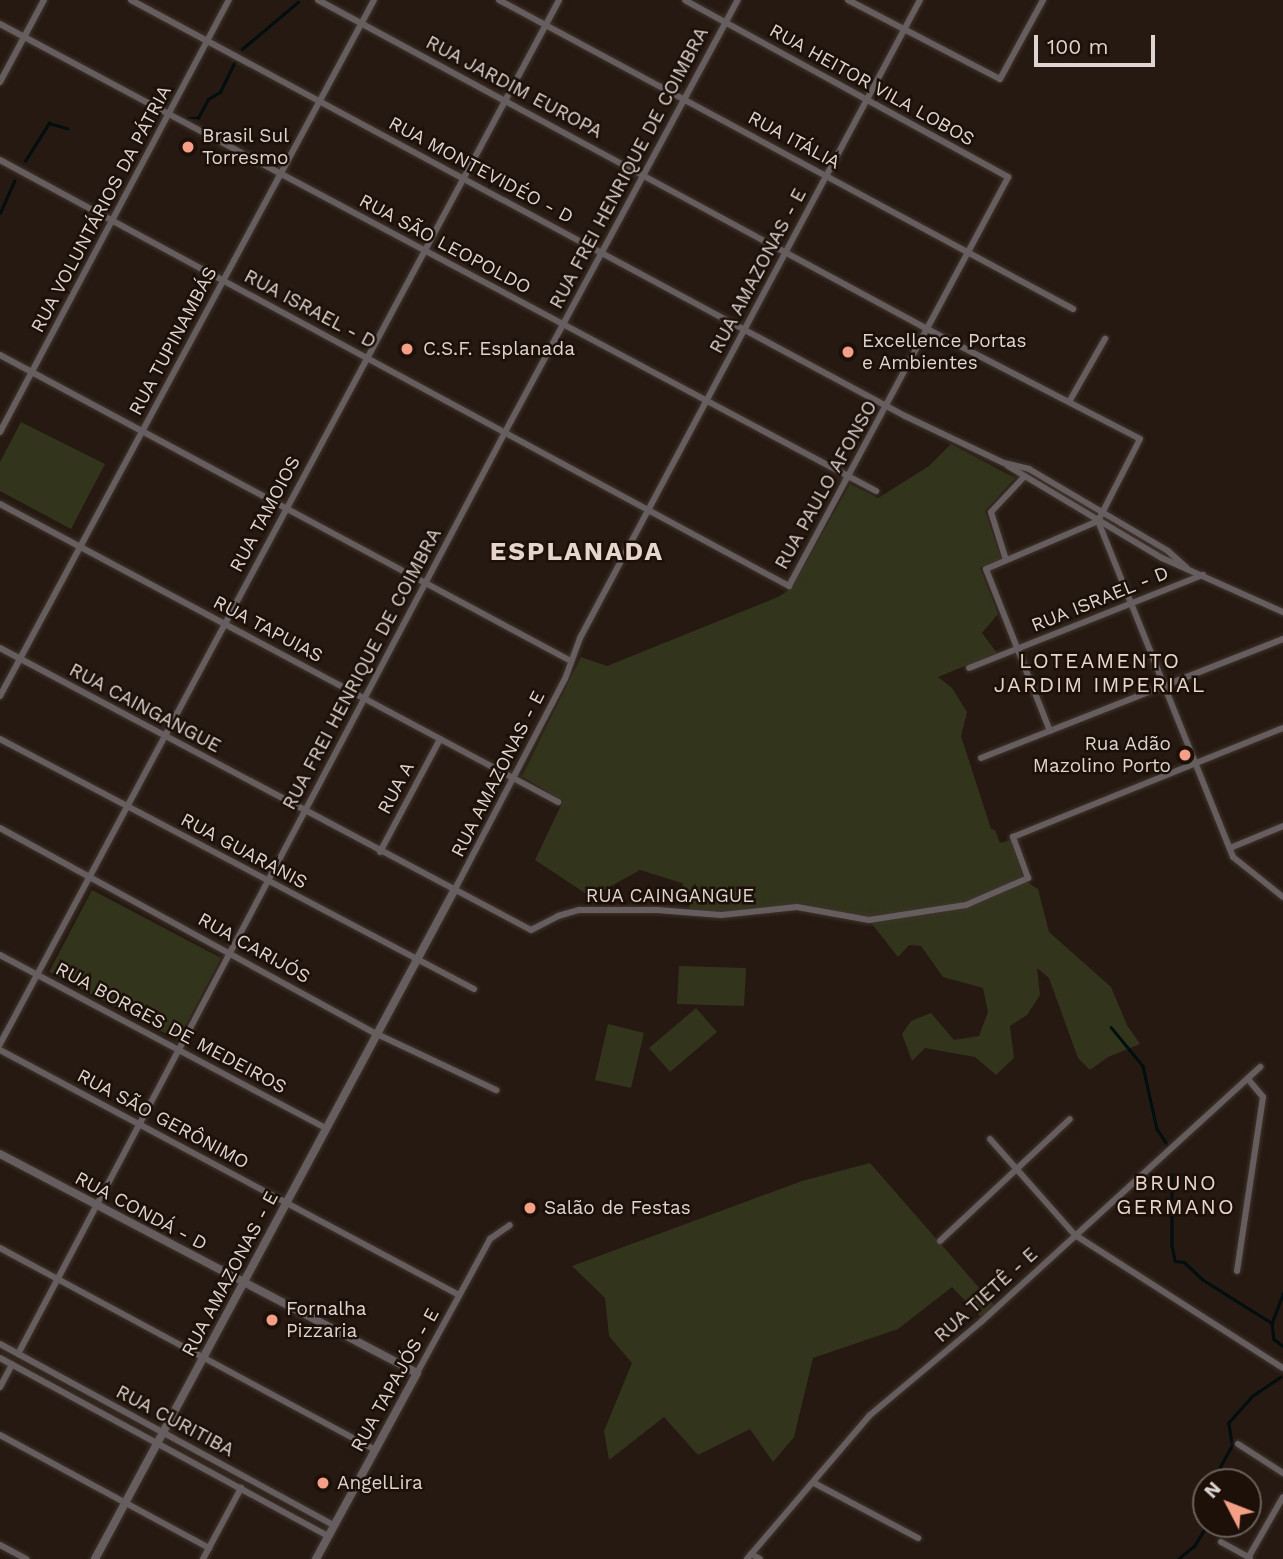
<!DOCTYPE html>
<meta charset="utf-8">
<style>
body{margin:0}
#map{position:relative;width:1283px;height:1559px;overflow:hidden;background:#251911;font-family:"Work Sans",sans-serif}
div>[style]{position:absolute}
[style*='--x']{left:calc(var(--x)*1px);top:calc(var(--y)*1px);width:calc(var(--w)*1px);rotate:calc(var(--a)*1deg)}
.green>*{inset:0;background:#32351c}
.stream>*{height:2.5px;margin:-1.25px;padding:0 1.25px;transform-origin:1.25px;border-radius:1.25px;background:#000e10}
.roads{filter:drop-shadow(0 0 2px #3f332c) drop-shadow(0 0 2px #3f332c)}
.minor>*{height:6px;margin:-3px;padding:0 3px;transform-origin:3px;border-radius:3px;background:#655d5e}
.tertiary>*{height:8px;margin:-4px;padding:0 4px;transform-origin:4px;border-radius:4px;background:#655d5e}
.dots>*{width:19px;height:19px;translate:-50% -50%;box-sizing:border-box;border:4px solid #1c1009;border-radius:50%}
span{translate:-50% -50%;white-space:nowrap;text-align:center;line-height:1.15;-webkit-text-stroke:5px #1c1009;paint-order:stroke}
.street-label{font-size:19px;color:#ded5d0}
.poi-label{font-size:19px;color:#ded5d0}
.left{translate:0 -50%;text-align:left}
.right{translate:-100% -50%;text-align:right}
.neighbourhood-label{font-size:21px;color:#e6d5ca;letter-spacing:2px}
.district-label{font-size:26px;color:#e6d5ca;font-weight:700;letter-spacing:2px}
.north{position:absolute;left:1192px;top:1468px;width:70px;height:70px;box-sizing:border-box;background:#1c1009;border:2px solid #6a5f59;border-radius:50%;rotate:312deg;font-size:19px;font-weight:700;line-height:28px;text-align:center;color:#ded5d0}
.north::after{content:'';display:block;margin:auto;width:24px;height:32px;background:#f49f86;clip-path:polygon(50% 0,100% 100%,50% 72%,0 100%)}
.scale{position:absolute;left:1034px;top:35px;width:121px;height:32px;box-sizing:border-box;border:4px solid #ded5d0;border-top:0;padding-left:9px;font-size:21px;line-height:24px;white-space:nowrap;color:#ded5d0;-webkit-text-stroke:5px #1c1009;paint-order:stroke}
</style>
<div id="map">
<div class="green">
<div style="clip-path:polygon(21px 422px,105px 464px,71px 529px,0 491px,0 462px)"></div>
<div style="clip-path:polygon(951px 444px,1015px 478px,985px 511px,1001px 559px,980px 568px,998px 614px,982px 633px,997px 653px,938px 677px,952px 688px,967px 712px,961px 736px,991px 829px,995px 830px,1000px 843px,1011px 840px,1024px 880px,1038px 889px,1049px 932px,1111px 987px,1127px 1025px,1140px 1044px,1108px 1057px,1090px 1070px,1078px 1058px,1049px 978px,1037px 968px,1040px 995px,1027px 1015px,1010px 1026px,1014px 1058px,996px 1075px,975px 1057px,925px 1048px,912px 1061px,902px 1034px,911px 1021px,931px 1013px,954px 1040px,979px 1036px,988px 1012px,983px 988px,943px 977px,921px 946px,909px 945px,898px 957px,869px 920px,797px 907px,752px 914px,691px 911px,682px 883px,640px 870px,591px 897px,535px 860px,563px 801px,522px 776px,581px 657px,607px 666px,778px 597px,792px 588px,850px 484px,878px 498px,929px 466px)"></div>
<div style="clip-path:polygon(92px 890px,221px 958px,178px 1040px,49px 972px)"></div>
<div style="clip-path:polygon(679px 966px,746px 968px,744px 1006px,677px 1004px)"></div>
<div style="clip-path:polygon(696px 1008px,717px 1032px,670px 1072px,649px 1048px)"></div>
<div style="clip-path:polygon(608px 1024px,644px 1033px,631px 1088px,595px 1080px)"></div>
<div style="clip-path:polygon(870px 1163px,995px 1306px,982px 1318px,952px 1287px,898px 1329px,813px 1358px,794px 1437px,773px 1462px,750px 1429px,698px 1455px,664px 1417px,609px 1460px,604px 1431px,632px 1363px,609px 1336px,605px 1298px,572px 1266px,802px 1181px)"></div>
</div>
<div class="stream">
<div style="--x:242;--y:49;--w:73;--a:-40"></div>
<div style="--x:188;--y:118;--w:10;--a:0"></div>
<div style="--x:198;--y:118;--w:21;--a:-62"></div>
<div style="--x:208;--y:99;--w:14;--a:-30"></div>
<div style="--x:220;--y:92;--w:32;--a:-64"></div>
<div style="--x:25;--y:161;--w:45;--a:-57.7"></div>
<div style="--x:49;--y:123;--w:19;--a:16"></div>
<div style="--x:0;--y:213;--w:35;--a:-66"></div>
<div style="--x:1111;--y:1027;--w:50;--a:50.6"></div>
<div style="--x:1143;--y:1066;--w:65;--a:77.5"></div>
<div style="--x:1157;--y:1129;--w:18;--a:56"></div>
<div style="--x:1172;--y:1175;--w:70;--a:90"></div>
<div style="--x:1172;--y:1245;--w:16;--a:79"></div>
<div style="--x:1175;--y:1261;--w:9;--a:6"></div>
<div style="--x:1184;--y:1262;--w:25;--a:43"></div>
<div style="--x:1202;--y:1279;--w:83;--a:32.2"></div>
<div style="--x:1272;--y:1323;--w:16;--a:83"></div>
<div style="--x:1274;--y:1339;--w:11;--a:38"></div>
<div style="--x:1272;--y:1322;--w:31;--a:-69"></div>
<div style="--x:1228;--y:1482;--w:17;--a:-118"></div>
<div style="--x:1220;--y:1467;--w:25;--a:-61"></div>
<div style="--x:1232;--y:1445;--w:22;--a:-100"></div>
<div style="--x:1228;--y:1423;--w:36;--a:-48"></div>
<div style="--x:1252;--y:1396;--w:34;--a:-34"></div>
<div style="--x:1178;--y:1559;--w:21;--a:-39"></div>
<div style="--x:1194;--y:1546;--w:26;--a:-58"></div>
</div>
<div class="roads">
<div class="minor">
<div style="--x:131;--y:0;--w:879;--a:28.26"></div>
<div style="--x:905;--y:416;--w:110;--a:25.4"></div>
<div style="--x:1004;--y:463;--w:26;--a:13"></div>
<div style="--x:1029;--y:469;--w:161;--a:30.5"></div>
<div style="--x:1168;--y:551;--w:25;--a:42"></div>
<div style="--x:318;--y:0;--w:694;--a:28.37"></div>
<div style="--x:929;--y:330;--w:237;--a:27.3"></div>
<div style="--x:1140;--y:439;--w:92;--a:117.1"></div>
<div style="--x:499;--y:0;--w:652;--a:28.29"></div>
<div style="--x:848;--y:0;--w:171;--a:27.5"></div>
<div style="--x:1000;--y:79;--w:90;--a:-61.4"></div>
<div style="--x:0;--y:24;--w:993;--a:28.06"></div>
<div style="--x:0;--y:82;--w:93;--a:-61.8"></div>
<div style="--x:0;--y:160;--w:897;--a:28.37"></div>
<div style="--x:789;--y:586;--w:464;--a:-61.8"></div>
<div style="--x:1008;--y:177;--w:368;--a:-151.3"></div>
<div style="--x:0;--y:355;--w:648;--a:28.19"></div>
<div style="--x:1069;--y:402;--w:73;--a:-60.3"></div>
<div style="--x:0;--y:432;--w:489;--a:-62.1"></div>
<div style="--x:1008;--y:466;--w:179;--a:30.9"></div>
<div style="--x:1162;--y:558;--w:133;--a:24.1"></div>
<div style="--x:0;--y:504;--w:633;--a:28.1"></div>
<div style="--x:1098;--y:521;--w:362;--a:68.1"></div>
<div style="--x:1233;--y:857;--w:64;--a:38.7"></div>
<div style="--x:1006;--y:560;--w:50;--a:-107.4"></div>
<div style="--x:991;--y:512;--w:48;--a:-46.7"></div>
<div style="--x:0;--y:648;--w:601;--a:27.97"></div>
<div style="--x:531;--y:930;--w:30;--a:-27"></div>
<div style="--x:558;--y:916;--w:22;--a:-16"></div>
<div style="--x:579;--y:910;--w:78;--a:0"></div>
<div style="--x:657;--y:910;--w:64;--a:4.5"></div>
<div style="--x:721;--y:915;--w:76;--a:-6"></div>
<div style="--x:797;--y:907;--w:73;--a:10.2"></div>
<div style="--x:869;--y:920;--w:98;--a:-8.8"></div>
<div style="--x:966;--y:905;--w:68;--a:-23.5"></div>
<div style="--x:1028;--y:878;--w:44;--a:-110.1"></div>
<div style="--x:1013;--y:837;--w:291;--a:-22"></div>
<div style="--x:969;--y:668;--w:252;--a:-21.7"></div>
<div style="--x:0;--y:696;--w:790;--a:-61.75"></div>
<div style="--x:1050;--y:731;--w:174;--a:-111.6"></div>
<div style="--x:986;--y:569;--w:122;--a:-23.2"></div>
<div style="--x:0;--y:739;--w:536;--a:27.81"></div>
<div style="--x:981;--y:758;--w:325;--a:-21.5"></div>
<div style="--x:0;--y:828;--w:430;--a:28.7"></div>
<div style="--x:377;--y:1034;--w:132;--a:25.2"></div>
<div style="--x:1230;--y:848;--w:57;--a:-22.5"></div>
<div style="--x:380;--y:852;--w:128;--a:-62"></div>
<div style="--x:454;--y:891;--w:239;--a:-62.4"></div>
<div style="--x:565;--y:679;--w:44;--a:-69.9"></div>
<div style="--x:580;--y:638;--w:723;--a:-61.95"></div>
<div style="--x:0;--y:955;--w:370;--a:28"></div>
<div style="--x:0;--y:1044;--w:1184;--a:-61.83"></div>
<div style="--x:0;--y:1050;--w:520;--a:28.09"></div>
<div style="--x:990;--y:1139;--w:128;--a:48.5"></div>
<div style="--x:1075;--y:1235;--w:247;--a:32.6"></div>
<div style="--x:940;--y:1241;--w:178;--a:-43.2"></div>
<div style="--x:0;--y:1248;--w:426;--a:28.3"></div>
<div style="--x:1237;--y:1271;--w:176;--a:-81.5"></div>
<div style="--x:1263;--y:1097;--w:23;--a:-130"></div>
<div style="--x:0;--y:1344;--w:380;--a:28.5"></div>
<div style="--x:18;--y:1354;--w:1055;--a:-62.15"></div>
<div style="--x:511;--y:421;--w:478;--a:-61.7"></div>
<div style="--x:0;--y:1358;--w:373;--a:28.5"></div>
<div style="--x:417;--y:1373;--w:153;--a:-61.4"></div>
<div style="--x:490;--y:1239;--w:24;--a:-35"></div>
<div style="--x:0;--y:1387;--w:26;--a:-62"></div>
<div style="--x:0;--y:1435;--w:238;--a:28.4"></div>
<div style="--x:1238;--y:1444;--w:54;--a:32.8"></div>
<div style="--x:814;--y:1483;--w:118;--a:27.9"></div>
<div style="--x:1221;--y:1542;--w:33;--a:29"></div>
<div style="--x:0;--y:1545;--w:30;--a:28"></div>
<div style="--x:751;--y:1554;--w:10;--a:29"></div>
<div style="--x:1248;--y:1558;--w:70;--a:-60.2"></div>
<div style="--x:203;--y:1559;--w:81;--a:-61.8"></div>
<div style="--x:747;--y:1559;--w:189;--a:-49.5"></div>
<div style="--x:870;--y:1415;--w:146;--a:-40"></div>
<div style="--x:982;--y:1321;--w:377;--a:-42.4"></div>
</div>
<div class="tertiary">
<div style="--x:0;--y:1154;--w:471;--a:27.7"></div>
<div style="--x:417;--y:1373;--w:212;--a:118.5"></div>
<div style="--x:95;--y:1559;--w:758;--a:-61.75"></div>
</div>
</div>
<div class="dots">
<div style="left:188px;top:147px;background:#f49f86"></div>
<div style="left:407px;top:349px;background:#f49f86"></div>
<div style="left:848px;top:352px;background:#f49f86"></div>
<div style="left:1185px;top:755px;background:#f49f86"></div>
<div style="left:530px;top:1208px;background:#f49f86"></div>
<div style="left:272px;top:1320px;background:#f49f86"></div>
<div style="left:323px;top:1483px;background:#f49f86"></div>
</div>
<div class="street-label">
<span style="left:872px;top:85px;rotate:29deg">RUA HEITOR VILA LOBOS</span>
<span style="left:514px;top:87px;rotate:28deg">RUA JARDIM EUROPA</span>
<span style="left:794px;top:140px;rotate:28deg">RUA ITÁLIA</span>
<span style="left:629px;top:168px;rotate:-62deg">RUA FREI HENRIQUE DE COIMBRA</span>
<span style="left:481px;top:170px;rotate:28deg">RUA MONTEVIDÉO - D</span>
<span style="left:101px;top:209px;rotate:-62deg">RUA VOLUNTÁRIOS DA PÁTRIA</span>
<span style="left:445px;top:244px;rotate:28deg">RUA SÃO LEOPOLDO</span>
<span style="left:758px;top:271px;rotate:-62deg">RUA AMAZONAS - E</span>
<span style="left:310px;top:309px;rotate:28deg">RUA ISRAEL - D</span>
<span style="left:173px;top:341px;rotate:-62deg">RUA TUPINAMBÁS</span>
<span style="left:826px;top:485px;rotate:-61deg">RUA PAULO AFONSO</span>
<span style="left:265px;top:514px;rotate:-62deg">RUA TAMOIOS</span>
<span style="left:1100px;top:599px;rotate:-22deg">RUA ISRAEL - D</span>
<span style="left:268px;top:629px;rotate:28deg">RUA TAPUIAS</span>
<span style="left:362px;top:669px;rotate:-62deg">RUA FREI HENRIQUE DE COIMBRA</span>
<span style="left:145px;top:708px;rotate:28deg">RUA CAINGANGUE</span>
<span style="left:498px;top:774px;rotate:-63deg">RUA AMAZONAS - E</span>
<span style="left:396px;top:788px;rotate:-62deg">RUA A</span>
<span style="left:244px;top:851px;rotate:28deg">RUA GUARANIS</span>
<span style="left:670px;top:896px">RUA CAINGANGUE</span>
<span style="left:254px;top:948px;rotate:29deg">RUA CARIJÓS</span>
<span style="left:171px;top:1028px;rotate:28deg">RUA BORGES DE MEDEIROS</span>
<span style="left:163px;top:1119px;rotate:28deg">RUA SÃO GERÔNIMO</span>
<span style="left:141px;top:1211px;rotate:28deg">RUA CONDÁ - D</span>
<span style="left:230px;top:1274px;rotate:-62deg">RUA AMAZONAS - E</span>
<span style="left:986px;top:1295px;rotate:-42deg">RUA TIETÊ - E</span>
<span style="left:395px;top:1380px;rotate:-61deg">RUA TAPAJÓS - E</span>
<span style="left:175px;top:1421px;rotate:28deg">RUA CURITIBA</span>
</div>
<div class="poi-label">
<span class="left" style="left:202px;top:147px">Brasil Sul<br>Torresmo</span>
<span class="left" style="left:862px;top:352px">Excellence Portas<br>e Ambientes</span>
<span class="left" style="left:423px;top:349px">C.S.F. Esplanada</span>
<span class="right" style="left:1171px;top:755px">Rua Adão<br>Mazolino Porto</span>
<span class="left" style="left:544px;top:1208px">Salão de Festas</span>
<span class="left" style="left:286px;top:1320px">Fornalha<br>Pizzaria</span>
<span class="left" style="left:337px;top:1483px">AngelLira</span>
</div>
<div class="neighbourhood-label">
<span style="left:1100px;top:673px">LOTEAMENTO<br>JARDIM IMPERIAL</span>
<span style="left:1176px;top:1195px">BRUNO<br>GERMANO</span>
</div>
<div class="district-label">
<span style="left:577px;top:552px">ESPLANADA</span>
</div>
<div class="north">N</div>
<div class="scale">100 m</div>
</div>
